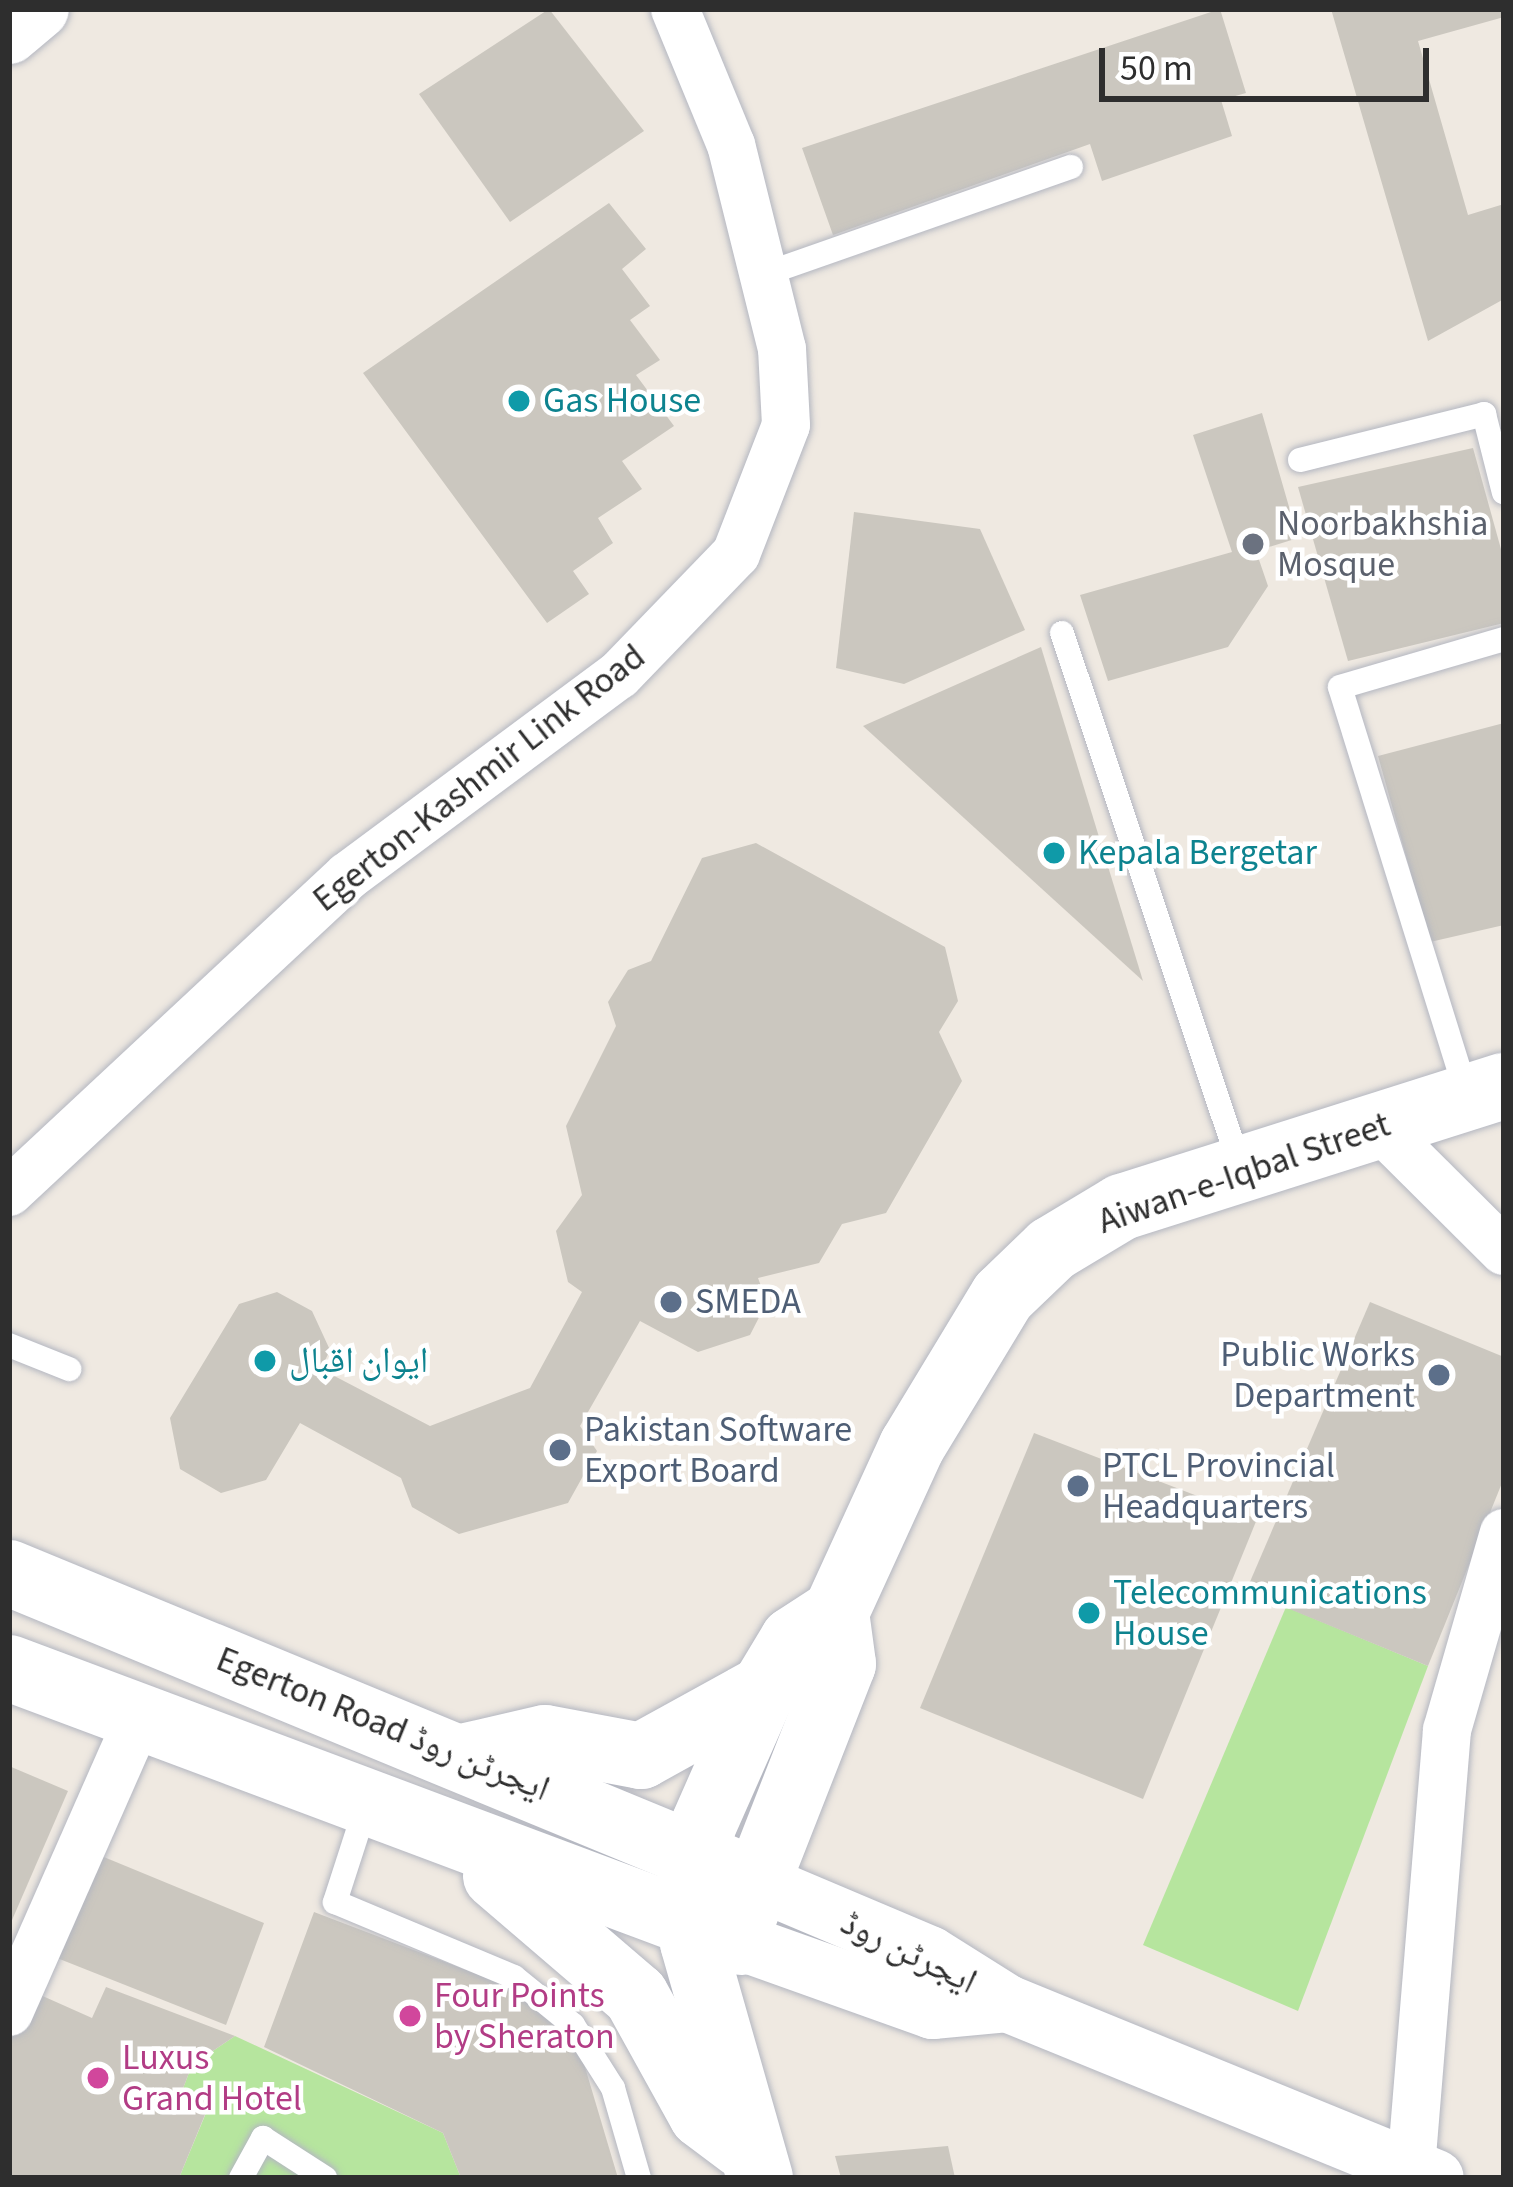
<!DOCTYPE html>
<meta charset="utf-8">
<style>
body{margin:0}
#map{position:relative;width:1513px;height:2187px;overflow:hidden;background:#efe9e1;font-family:"Source Sans 3","Noto Naskh Arabic",sans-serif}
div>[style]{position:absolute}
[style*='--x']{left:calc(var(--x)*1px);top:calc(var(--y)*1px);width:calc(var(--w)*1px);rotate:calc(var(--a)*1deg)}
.green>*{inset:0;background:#b6e59e}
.building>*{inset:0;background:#cbc7bf}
.roads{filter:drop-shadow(0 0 3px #b4b7c1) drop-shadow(0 0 3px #b4b7c1)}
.service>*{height:24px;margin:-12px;padding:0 12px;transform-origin:12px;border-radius:12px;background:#fff}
.minor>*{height:48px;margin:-24px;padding:0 24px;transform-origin:24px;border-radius:24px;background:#fff}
.tertiary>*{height:57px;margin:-28.5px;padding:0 28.5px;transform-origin:28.5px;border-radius:28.5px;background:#fff}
.secondary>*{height:66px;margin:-33px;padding:0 33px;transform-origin:33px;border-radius:33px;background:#fff}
.dots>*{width:33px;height:33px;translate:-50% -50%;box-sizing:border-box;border:6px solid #fff;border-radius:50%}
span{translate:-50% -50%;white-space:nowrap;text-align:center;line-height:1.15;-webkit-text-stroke:9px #fff;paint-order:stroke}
.culture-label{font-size:36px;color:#0d838f}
.left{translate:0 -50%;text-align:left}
.worship-label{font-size:36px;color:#5b616d}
.street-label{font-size:36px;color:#2e2e2e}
.service-label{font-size:36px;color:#4e5e75}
.right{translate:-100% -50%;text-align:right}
.hotel-label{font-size:36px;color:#b23c85}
.frame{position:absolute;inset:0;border:12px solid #2e2e2e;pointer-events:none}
.scale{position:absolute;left:1099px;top:48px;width:330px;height:54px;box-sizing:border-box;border:6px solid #2e2e2e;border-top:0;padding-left:15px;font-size:36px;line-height:42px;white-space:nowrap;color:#2e2e2e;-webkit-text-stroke:9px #fff;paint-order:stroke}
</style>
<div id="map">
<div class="green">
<div style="clip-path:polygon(1286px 1607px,1428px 1666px,1298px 2011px,1143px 1945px)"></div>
<div style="clip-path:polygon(235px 2036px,443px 2133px,461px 2178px,179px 2178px,211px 2101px,182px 2091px,192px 2065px)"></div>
</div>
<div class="building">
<div style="clip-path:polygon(549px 9px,644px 131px,510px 222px,419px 94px)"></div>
<div style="clip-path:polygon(1220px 9px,1246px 93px,1221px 100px,1232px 136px,1102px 181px,1090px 144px,833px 235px,802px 148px)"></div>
<div style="clip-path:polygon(1331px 9px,1504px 9px,1504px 17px,1418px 41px,1468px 215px,1504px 204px,1504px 299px,1428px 341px)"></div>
<div style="clip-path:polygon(609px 203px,646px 249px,622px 269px,650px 306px,630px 320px,660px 360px,636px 375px,674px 426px,622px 461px,642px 489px,598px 518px,613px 543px,573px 571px,589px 594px,547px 623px,363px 373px)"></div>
<div style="clip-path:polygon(1262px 413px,1298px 538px,1256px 551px,1268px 586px,1228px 647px,1108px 681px,1080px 595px,1232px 552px,1193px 435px)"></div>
<div style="clip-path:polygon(1473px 448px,1504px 560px,1504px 623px,1348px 661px,1298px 487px)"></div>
<div style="clip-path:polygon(854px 512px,980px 529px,1025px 630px,904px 684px,836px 668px)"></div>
<div style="clip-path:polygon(1041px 647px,1143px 981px,863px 726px)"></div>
<div style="clip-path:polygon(1504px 723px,1504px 925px,1430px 942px,1378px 756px)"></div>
<div style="clip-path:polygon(756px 843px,945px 947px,958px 1001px,939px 1032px,962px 1081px,886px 1213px,842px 1224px,819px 1263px,758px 1278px,767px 1302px,750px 1335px,698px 1352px,640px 1321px,580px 1426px,597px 1451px,568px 1503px,459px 1534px,412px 1507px,401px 1478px,300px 1423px,266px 1480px,221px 1493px,180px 1469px,170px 1418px,239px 1304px,277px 1292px,312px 1311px,330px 1350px,321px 1369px,430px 1426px,530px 1388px,582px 1292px,568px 1282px,556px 1231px,582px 1195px,566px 1126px,616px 1026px,608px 1002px,628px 970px,651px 961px,702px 858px)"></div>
<div style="clip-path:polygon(1370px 1302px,1504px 1357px,1504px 1478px,1428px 1666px,1246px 1591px)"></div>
<div style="clip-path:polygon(1034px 1433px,1257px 1519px,1143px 1799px,920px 1708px)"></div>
<div style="clip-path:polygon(9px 1766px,68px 1791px,9px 1927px)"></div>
<div style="clip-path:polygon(99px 1855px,264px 1923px,226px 2025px,57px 1958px)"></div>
<div style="clip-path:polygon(314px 1912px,508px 1986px,579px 2047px,618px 2178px,461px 2178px,443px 2133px,264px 2047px)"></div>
<div style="clip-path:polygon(9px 1981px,92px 2018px,106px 1987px,235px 2036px,192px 2065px,182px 2091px,211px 2100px,179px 2178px,9px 2178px)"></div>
<div style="clip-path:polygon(948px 2146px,955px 2178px,841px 2178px,835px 2156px)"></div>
</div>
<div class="roads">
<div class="service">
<div style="--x:768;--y:273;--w:321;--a:-19.3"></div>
<div style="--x:1300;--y:460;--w:190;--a:-14"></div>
<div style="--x:1484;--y:414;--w:81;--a:75.8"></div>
<div style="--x:1062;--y:633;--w:562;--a:71.53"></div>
<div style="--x:1467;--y:1095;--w:427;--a:-107.3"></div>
<div style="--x:1340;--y:687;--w:171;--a:-16.3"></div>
<div style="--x:9;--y:1345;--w:65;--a:21.8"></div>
<div style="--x:365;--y:1809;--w:98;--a:107.9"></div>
<div style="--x:335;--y:1902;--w:194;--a:22.7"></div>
<div style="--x:514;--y:1977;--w:76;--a:39.1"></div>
<div style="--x:573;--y:2025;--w:75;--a:57.6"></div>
<div style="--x:613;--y:2088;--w:94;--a:73.9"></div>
<div style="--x:241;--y:2178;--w:46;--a:-61.2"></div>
<div style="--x:263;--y:2138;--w:74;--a:32.8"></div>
</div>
<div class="minor">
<div style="--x:1379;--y:1127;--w:176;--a:44.8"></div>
<div style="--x:9;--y:1192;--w:463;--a:-43"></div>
<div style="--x:348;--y:876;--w:337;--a:-36.6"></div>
<div style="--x:619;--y:675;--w:168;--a:-46"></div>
<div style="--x:736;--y:554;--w:138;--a:-68.8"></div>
<div style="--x:786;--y:425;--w:76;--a:-93"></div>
<div style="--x:782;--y:349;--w:210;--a:-104"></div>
<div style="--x:731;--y:145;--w:147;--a:-112.4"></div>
<div style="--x:9;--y:2012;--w:319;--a:-66.2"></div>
<div style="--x:1411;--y:2168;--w:439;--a:-85.3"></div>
<div style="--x:1447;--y:1730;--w:205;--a:-73.9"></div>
</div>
<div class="tertiary">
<div style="--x:9;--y:35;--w:40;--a:-40"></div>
<div style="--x:754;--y:1880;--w:190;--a:22.9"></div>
<div style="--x:929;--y:1954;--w:92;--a:32.1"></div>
<div style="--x:1007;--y:2003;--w:462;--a:22.2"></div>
<div style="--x:741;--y:1942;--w:203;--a:19.6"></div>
<div style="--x:932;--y:2010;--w:75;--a:-5.3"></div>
</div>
<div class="secondary">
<div style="--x:9;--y:1573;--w:806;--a:22.4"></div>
<div style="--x:9;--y:1668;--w:782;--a:20.52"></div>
<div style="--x:467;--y:1756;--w:80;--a:-13"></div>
<div style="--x:545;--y:1738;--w:98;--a:10.6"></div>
<div style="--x:641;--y:1756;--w:141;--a:-28.9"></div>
<div style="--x:496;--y:1876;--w:184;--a:40.6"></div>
<div style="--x:636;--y:1996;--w:136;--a:61"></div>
<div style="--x:702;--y:2115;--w:50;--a:36.9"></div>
<div style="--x:743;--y:1919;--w:274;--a:-68.6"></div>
<div style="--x:843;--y:1664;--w:52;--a:-97.7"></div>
<div style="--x:760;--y:2178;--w:244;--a:-105.9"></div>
<div style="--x:693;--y:1943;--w:62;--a:-91.8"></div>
<div style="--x:691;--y:1881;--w:56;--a:-77.7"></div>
<div style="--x:703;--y:1826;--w:151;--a:-66.2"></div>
<div style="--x:764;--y:1688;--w:56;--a:-58.9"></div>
<div style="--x:793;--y:1640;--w:51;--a:-33.1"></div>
<div style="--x:836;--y:1612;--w:183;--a:-65.4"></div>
<div style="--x:912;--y:1446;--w:175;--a:-58.8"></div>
<div style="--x:1003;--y:1296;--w:68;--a:-43.8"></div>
<div style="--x:1052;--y:1249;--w:82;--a:-31"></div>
<div style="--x:1122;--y:1207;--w:401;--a:-17.6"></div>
</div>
</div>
<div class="dots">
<div style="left:519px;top:401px;background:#0f9aa8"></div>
<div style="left:1253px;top:544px;background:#6b7280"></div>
<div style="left:1054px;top:853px;background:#0f9aa8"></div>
<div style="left:671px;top:1302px;background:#5c6f8a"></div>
<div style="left:265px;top:1361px;background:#0f9aa8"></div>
<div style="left:1439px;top:1375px;background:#5c6f8a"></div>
<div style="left:560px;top:1450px;background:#5c6f8a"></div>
<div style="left:1078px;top:1486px;background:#5c6f8a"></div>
<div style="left:1089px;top:1613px;background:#0f9aa8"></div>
<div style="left:410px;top:2016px;background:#d1479c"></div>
<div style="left:98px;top:2078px;background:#d1479c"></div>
</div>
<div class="culture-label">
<span class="left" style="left:543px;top:401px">Gas House</span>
<span class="left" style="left:1078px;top:853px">Kepala Bergetar</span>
<span class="left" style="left:289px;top:1361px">ایوان اقبال</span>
<span class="left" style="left:1113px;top:1613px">Telecommunications<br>House</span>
</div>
<div class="worship-label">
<span class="left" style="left:1277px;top:544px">Noorbakhshia<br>Mosque</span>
</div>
<div class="street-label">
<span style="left:479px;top:778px;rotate:-38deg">Egerton-Kashmir Link Road</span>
<span style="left:1244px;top:1173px;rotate:-19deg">Aiwan-e-Iqbal Street</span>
<span style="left:383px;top:1724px;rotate:22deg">Egerton Road ایجرٹن روڈ</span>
<span style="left:909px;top:1952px;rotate:26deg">ایجرٹن روڈ</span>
</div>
<div class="service-label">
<span class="left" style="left:695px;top:1302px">SMEDA</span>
<span class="right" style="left:1415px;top:1375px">Public Works<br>Department</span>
<span class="left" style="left:584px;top:1450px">Pakistan Software<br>Export Board</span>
<span class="left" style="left:1102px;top:1486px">PTCL Provincial<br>Headquarters</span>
</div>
<div class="hotel-label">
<span class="left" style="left:434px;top:2016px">Four Points<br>by Sheraton</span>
<span class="left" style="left:122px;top:2078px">Luxus<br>Grand Hotel</span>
</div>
<div class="frame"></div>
<div class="scale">50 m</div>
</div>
